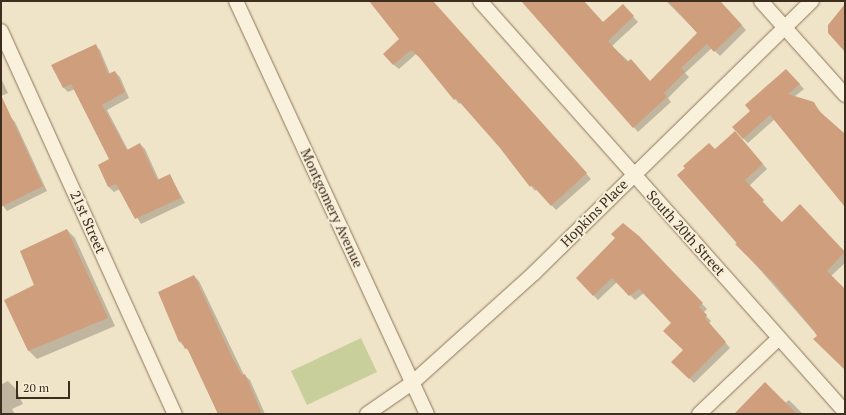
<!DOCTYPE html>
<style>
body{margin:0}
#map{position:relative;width:846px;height:415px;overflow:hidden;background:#f0e4c8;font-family:"PT Serif",serif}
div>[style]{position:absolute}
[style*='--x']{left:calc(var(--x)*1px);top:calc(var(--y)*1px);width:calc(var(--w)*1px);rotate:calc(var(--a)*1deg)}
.green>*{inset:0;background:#c9cf9b}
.shadow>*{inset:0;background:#0003}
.building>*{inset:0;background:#cf9f7d}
.roads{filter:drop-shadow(0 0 1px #8d765c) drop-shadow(0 0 1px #8d765c)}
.street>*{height:14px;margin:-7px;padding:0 7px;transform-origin:7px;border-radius:7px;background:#faf1dc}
span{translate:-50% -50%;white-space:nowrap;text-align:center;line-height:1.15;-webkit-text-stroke:4px #f7eed8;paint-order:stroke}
.street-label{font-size:14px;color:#3d2e20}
.frame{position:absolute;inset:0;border:2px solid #3d2e20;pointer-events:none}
.scale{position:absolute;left:16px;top:381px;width:54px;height:18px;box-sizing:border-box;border:2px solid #3d2e20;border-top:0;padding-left:5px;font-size:12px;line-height:14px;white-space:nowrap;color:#3d2e20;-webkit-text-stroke:3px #f7eed8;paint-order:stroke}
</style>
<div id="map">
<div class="green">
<div style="clip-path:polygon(361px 338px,377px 372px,307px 405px,291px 371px)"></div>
</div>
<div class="shadow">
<div style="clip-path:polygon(370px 1px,432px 1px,591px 179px,556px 210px,537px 189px,535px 191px,531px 186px,501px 147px,461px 102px,459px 104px,455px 99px,422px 59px,416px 54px,399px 69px,394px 65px,385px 54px,401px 39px)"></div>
<div style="clip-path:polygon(523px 1px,583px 1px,603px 23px,627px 10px,638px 22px,612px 46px,651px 82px,698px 33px,666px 1px,720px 1px,746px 30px,720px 56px,712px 48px,685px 73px,689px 77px,668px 98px,671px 102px,638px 132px)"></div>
<div style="clip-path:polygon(95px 45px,100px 50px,110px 74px,115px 72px,120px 77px,129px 98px,107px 110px,128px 150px,140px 144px,145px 149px,159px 180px,170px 175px,185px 203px,141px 224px,120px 189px,114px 192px,109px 187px,99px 165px,110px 159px,75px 89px,68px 92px,63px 87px)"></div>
<div style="clip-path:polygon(791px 75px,804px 89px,794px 97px,814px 103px,822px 114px,845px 134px,845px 206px,775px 119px,748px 143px,743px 138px)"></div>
<div style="clip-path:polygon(1px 78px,8px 93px,1px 96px)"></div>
<div style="clip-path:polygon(10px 117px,15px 122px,47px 191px,7px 211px,1px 203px,1px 122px)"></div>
<div style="clip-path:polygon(740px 137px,767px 169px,749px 186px,782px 223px,800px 205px,845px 252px,845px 263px,831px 276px,845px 291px,845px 367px,678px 176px)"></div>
<div style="clip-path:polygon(67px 230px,75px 238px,115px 326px,37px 359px,29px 351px,5px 300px,35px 285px)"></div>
<div style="clip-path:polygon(644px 242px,707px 309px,703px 313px,711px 321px,709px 323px,730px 348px,694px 383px,673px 362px,685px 350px,672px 323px,644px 293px,635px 300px,617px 282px,598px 300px,577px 278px)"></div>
<div style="clip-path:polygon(194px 276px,199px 281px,244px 375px,250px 380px,265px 414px,218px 414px,191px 353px,180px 342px,159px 293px)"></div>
<div style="clip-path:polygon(8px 381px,15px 388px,23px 404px,12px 409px,15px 414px,1px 414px,1px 382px,2px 384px)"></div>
<div style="clip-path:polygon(789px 400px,803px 414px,736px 414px,785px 403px)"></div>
</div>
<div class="building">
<div style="clip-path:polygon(369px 1px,433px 1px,587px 173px,551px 206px,532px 185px,530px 187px,500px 148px,456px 98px,454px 100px,419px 57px,411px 50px,393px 65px,383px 54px,399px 39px)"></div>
<div style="clip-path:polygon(521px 1px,584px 1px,603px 22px,623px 4px,634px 16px,608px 41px,627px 62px,631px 59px,650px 81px,697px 33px,668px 1px,720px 1px,742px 25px,714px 52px,707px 44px,681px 68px,685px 72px,664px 93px,667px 97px,633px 128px)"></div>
<div style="clip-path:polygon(845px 4px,845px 52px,828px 33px,828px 25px)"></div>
<div style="clip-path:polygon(96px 44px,108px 74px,115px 71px,125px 92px,102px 105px,127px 150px,140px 143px,157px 180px,170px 174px,181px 198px,135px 219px,116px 184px,108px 187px,98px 165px,109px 159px,71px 84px,63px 88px,51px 65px)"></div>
<div style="clip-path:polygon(786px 69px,800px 84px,788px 94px,814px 102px,818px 110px,845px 134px,845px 207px,770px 115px,743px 139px,732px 127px,750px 111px,745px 105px)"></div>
<div style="clip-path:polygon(1px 95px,43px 186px,1px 207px)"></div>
<div style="clip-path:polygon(735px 131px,763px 164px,745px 180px,764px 200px,762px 202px,782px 222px,800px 204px,845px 252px,827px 271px,845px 289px,845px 370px,813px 339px,817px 336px,814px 331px,775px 284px,735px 244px,737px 243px,677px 175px,685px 168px,683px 166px,709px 143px,715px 149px)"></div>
<div style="clip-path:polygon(623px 223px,639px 236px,703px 303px,699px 307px,707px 315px,705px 318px,726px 342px,689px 379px,671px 362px,683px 350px,663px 331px,671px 323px,639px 289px,629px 296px,612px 278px,593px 296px,576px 278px,615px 238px,611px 234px)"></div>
<div style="clip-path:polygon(67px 229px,108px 318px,28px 351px,4px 300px,34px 285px,20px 251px)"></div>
<div style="clip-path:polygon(194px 275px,231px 355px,242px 375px,245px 374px,262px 414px,218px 414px,187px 348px,185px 349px,181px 341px,179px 342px,158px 292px)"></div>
<div style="clip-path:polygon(765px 382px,797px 414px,734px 414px)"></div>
</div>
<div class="roads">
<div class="street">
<div style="--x:236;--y:1;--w:455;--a:65.2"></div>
<div style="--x:480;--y:1;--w:550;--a:48.39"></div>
<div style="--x:761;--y:1;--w:126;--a:48.2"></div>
<div style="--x:1;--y:31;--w:421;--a:65.6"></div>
<div style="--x:367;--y:414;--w:55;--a:-34.6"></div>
<div style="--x:412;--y:383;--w:164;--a:-42"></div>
<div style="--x:534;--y:273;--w:389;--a:-44.4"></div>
<div style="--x:699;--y:414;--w:110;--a:-43.5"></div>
</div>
</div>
<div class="street-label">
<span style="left:332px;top:208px;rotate:65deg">Montgomery Avenue</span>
<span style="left:594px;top:213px;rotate:-45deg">Hopkins Place</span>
<span style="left:88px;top:222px;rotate:66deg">21st Street</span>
<span style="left:686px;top:233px;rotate:48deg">South 20th Street</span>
</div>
<div class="frame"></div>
<div class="scale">20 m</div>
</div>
